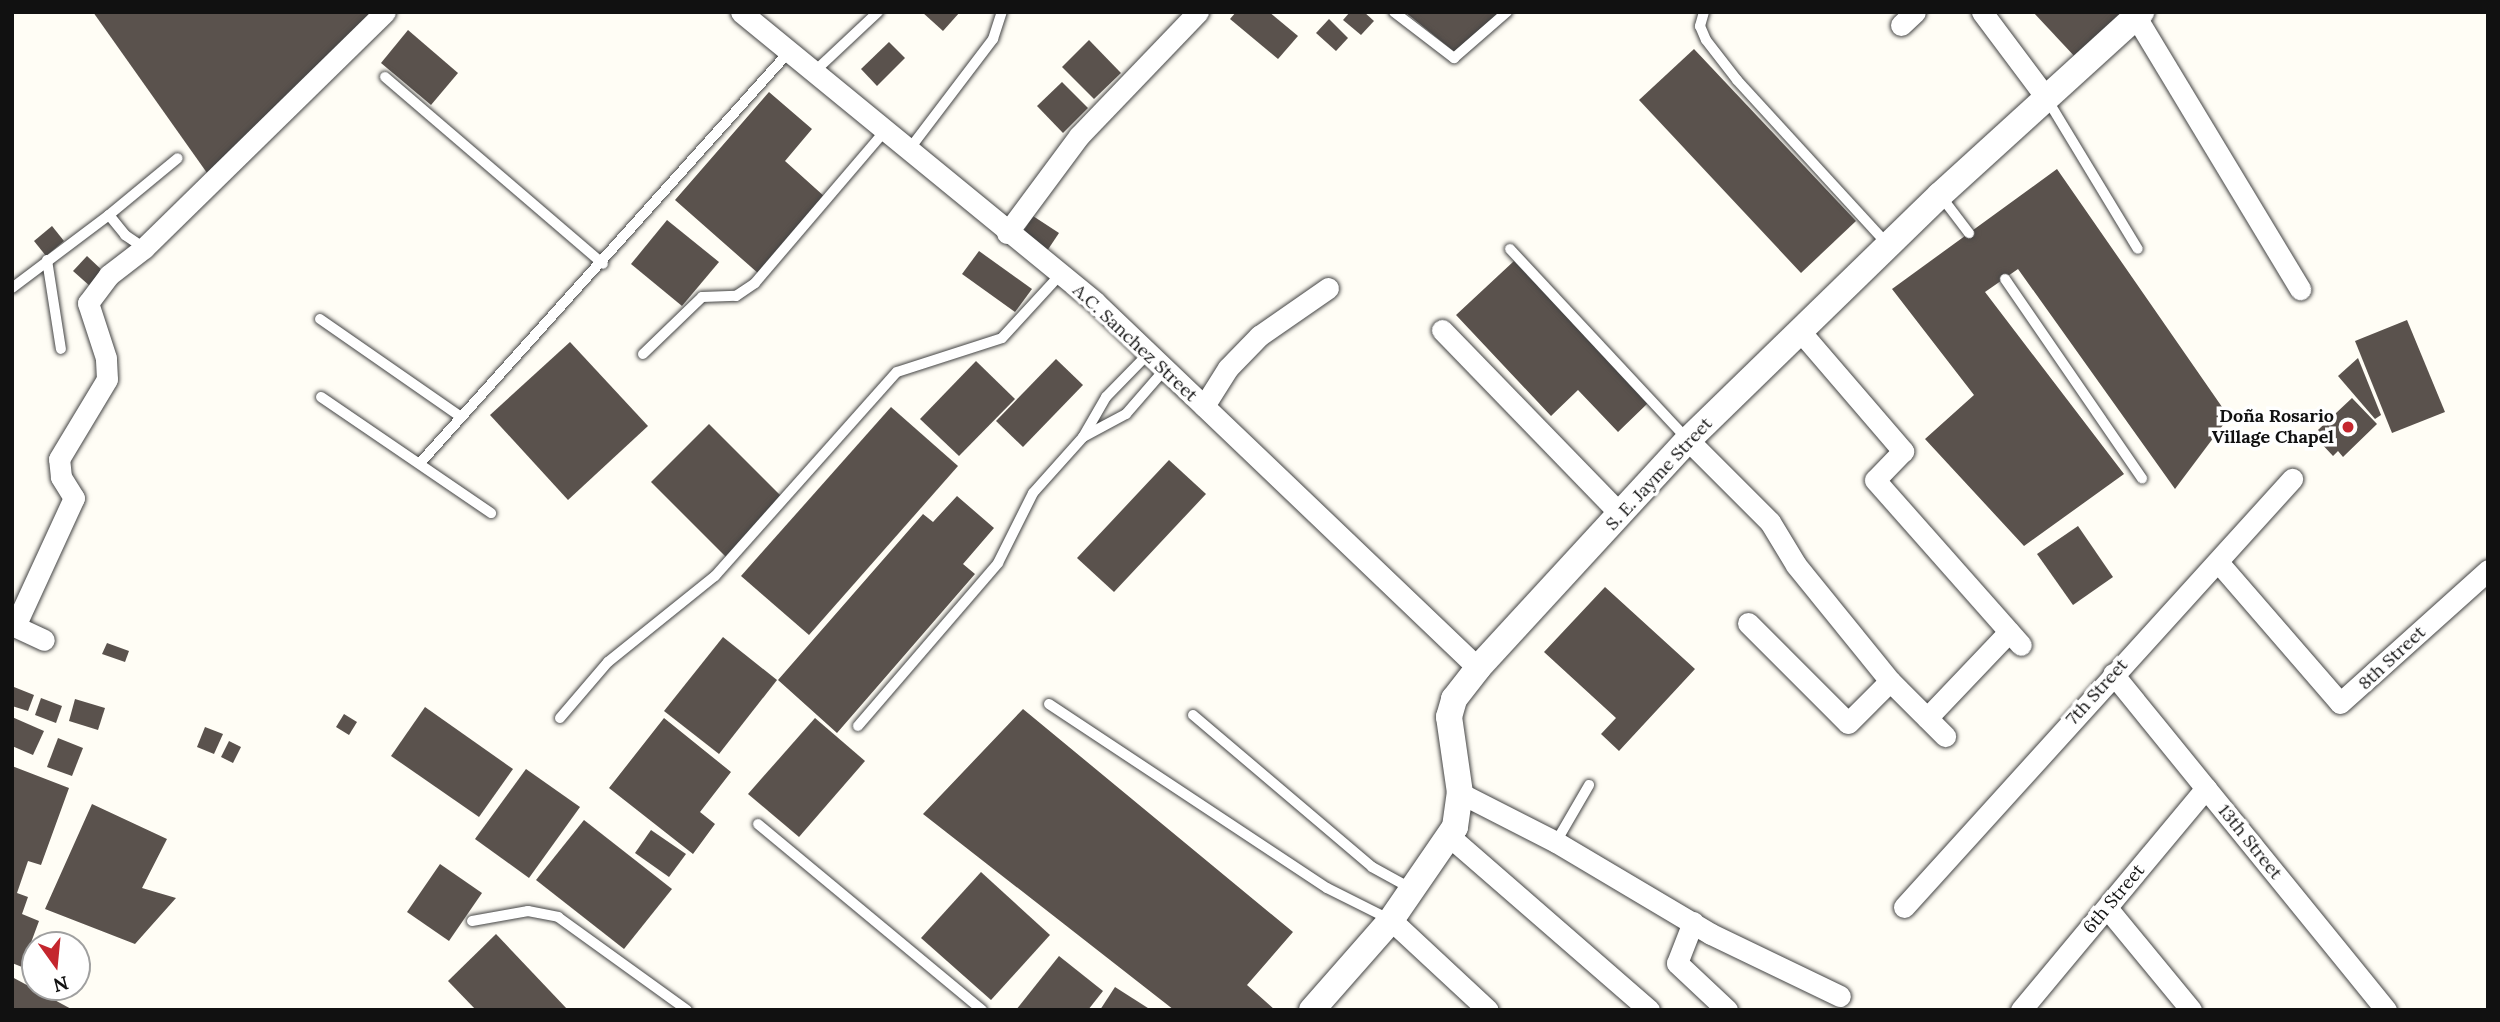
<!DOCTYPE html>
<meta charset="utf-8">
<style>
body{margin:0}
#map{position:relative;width:2500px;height:1022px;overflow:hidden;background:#fffdf5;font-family:Lora,serif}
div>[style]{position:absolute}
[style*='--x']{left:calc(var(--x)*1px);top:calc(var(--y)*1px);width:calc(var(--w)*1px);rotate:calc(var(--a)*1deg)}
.building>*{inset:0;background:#5a524d}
.roads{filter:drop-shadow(0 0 2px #444) drop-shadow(0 0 2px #444)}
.service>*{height:10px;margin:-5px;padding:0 5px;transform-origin:5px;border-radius:5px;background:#fff}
.minor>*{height:21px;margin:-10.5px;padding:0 10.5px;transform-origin:10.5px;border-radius:10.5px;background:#fff}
.tertiary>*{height:26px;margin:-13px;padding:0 13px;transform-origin:13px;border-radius:13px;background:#fff}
.dots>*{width:19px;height:19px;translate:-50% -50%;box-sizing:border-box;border:4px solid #fff;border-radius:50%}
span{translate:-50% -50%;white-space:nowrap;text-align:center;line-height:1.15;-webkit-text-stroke:7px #fff;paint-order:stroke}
.street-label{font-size:18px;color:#111}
.poi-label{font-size:18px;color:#111;font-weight:700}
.right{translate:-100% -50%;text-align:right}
.frame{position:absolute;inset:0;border:14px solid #111;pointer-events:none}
.north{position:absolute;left:21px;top:931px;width:70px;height:70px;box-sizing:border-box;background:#fff;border:2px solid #a0a0a0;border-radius:50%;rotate:165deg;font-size:19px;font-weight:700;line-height:28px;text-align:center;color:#111}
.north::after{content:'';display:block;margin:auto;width:24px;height:32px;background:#c4262e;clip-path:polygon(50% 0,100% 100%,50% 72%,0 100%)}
</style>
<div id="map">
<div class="building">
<div style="clip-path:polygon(93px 12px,385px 12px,212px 180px)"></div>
<div style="clip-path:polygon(922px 12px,960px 12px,943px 31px)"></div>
<div style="clip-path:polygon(1236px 12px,1269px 12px,1298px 36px,1278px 59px,1230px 19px)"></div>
<div style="clip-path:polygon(1350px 12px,1364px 12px,1374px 21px,1361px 35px,1343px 20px)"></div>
<div style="clip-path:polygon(1405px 12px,1501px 12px,1457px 54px)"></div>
<div style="clip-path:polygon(2033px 12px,2127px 12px,2077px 59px)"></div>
<div style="clip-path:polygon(1329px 19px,1348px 38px,1336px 51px,1316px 33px)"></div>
<div style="clip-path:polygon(408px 30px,458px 73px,431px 105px,381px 63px)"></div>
<div style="clip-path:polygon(1089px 40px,1121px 73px,1094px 99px,1062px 67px)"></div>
<div style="clip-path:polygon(889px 42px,905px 58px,877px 86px,861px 69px)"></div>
<div style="clip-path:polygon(1694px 49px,1856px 221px,1801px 273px,1639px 100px)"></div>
<div style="clip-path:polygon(1062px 82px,1088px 108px,1063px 133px,1037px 106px)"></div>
<div style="clip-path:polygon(769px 92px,812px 129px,785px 161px,825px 197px,759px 274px,675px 200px)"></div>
<div style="clip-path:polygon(2057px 169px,2229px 417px,2175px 489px,2018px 269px,1985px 292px,2124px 474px,2024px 546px,1925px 439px,1974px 395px,1892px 289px)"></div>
<div style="clip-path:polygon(1033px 216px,1059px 233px,1047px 251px,1021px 235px)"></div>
<div style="clip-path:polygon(667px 220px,719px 262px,682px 306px,631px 264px)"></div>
<div style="clip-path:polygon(52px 226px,64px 241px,46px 256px,34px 241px)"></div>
<div style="clip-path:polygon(979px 251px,1032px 289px,1015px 312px,962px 274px)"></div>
<div style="clip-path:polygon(87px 256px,104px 272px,91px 287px,73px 271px)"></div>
<div style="clip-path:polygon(1514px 261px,1648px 403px,1618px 432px,1578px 390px,1551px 416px,1456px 315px)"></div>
<div style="clip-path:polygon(2407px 320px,2445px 412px,2392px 433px,2355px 341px)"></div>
<div style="clip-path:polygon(570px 342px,648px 426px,568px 500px,490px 415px)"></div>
<div style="clip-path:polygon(2358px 358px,2381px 415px,2375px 419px,2338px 376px)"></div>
<div style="clip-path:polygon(1056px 359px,1083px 385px,1023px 447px,996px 421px)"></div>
<div style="clip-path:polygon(976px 361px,1015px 399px,959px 456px,920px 419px)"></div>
<div style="clip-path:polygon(2352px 398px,2377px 424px,2343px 457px,2338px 451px,2333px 456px,2319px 441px,2324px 436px,2318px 430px)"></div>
<div style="clip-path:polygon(891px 407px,958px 466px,809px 635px,741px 576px)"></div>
<div style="clip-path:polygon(709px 424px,784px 499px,726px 557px,651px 482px)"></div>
<div style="clip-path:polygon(1169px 460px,1206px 494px,1114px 592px,1077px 558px)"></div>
<div style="clip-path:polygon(957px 496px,994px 528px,963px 564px,975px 574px,837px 733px,778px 680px,923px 514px,933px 522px)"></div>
<div style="clip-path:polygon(2078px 526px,2113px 577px,2073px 605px,2037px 554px)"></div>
<div style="clip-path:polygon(1605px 587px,1695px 669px,1619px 751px,1601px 734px,1616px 718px,1544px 652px)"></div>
<div style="clip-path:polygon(723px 637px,777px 680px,719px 754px,664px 711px)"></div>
<div style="clip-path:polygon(107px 643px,129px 651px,125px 662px,102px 654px)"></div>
<div style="clip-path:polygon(14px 687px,34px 695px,28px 711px,12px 706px)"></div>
<div style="clip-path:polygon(41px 698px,62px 706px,56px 723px,35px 715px)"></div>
<div style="clip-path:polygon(75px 699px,105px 708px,98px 730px,69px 721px)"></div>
<div style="clip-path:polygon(425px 707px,513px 769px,479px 817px,391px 756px)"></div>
<div style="clip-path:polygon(1023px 709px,1293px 932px,1247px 985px,1275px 1010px,1174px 1010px,923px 814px)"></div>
<div style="clip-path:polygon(344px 714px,357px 722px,349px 735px,336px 727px)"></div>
<div style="clip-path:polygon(12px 717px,44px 731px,33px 755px,12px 746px)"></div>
<div style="clip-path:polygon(664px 718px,731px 772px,700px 812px,715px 824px,693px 854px,609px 788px)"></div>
<div style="clip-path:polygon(815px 718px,865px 761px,799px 837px,748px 794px)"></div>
<div style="clip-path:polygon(205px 727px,223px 734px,214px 754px,197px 747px)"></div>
<div style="clip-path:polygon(58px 738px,83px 748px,72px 776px,47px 767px)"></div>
<div style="clip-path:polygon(229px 741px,241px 747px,233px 763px,221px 757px)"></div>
<div style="clip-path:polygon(12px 766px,69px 788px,41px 865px,28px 861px,17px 893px,28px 897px,22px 914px,39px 921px,22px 967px,12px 963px)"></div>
<div style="clip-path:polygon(526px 769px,580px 807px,529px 878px,475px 839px)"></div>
<div style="clip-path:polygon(92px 804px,167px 839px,142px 888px,176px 898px,135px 944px,45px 909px)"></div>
<div style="clip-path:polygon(584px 820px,672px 889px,624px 949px,536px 880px)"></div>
<div style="clip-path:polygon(651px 830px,686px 854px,669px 877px,635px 853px)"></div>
<div style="clip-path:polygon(440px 864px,482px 893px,449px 941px,407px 912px)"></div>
<div style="clip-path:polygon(981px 872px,1050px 935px,991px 1000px,921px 938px)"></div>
<div style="clip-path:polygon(496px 934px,568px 1010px,476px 1010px,448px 981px)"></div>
<div style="clip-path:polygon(1059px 956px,1103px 991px,1088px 1010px,1016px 1010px)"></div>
<div style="clip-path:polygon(12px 977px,38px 991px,73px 1010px,12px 1010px)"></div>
<div style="clip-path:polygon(1115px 987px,1151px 1010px,1100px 1010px)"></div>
</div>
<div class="roads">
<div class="service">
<div style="--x:1394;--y:12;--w:76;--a:37.5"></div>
<div style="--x:1454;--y:58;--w:70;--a:-41"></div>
<div style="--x:1704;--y:12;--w:15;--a:106"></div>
<div style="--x:1700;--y:26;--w:15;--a:67"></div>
<div style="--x:1706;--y:40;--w:51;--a:52.2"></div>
<div style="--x:1737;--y:80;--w:224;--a:47.5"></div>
<div style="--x:814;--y:72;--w:88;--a:-43.2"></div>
<div style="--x:385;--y:77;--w:287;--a:40.6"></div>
<div style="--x:2047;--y:99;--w:175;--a:58.8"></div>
<div style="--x:908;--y:151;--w:141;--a:-52.8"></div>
<div style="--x:993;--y:39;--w:28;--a:-72"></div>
<div style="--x:1940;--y:195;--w:48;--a:52.7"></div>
<div style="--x:109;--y:215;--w:89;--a:-39.6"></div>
<div style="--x:1510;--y:249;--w:260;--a:47"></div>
<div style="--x:47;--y:260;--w:90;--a:81.1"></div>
<div style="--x:2005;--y:279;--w:242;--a:55.5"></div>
<div style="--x:12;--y:288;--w:121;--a:-37"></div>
<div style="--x:109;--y:215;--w:26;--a:51"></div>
<div style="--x:125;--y:235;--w:23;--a:34"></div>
<div style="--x:320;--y:319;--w:172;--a:34.8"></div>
<div style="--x:643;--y:354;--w:82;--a:-44"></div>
<div style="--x:702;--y:297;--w:34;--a:-2"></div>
<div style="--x:736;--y:296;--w:23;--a:-34"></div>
<div style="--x:755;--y:283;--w:199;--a:-49.5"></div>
<div style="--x:321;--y:397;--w:206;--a:34.3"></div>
<div style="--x:1083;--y:437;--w:49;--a:-28.1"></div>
<div style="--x:1126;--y:414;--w:60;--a:-49.1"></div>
<div style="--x:421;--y:462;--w:550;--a:-48.1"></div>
<div style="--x:1049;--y:704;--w:333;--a:33.5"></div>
<div style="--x:1327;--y:888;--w:69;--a:26.6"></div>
<div style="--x:1193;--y:715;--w:235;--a:40.3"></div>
<div style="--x:1372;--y:867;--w:46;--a:28.8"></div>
<div style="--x:560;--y:718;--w:74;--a:-49.4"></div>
<div style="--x:608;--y:662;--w:137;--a:-38.8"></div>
<div style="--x:715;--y:576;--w:273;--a:-48.3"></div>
<div style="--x:897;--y:372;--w:110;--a:-17.9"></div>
<div style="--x:1002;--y:338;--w:86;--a:-47.4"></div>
<div style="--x:858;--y:726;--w:215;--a:-49.3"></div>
<div style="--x:998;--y:563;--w:78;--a:-63.4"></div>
<div style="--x:1033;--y:493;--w:75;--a:-48.2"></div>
<div style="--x:1083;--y:437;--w:46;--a:-60.1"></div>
<div style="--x:1106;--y:397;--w:62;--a:-45.7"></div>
<div style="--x:758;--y:824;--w:291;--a:39.7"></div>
<div style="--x:1556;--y:842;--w:66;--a:-59.9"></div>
<div style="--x:472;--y:921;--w:57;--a:-10.1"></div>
<div style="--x:528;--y:911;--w:31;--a:11"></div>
<div style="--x:558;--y:917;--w:159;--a:35.8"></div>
</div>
<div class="minor">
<div style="--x:741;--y:12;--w:458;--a:39.3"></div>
<div style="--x:1095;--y:302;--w:530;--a:43.7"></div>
<div style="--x:1982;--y:12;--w:109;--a:53.2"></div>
<div style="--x:2136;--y:17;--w:318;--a:58.9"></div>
<div style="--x:1901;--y:25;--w:19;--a:-43"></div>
<div style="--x:1007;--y:233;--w:121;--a:-53.4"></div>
<div style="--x:1079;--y:136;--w:172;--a:-46.2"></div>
<div style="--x:1442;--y:330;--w:256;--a:45.9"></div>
<div style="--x:1799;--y:330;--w:160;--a:49.3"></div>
<div style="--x:1903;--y:451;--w:40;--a:134"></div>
<div style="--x:1875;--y:480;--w:220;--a:48.5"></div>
<div style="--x:1204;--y:406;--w:45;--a:-57.7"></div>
<div style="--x:1228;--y:368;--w:45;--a:-45.9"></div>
<div style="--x:1259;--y:336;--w:84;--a:-34.8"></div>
<div style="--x:1688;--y:440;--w:116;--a:45"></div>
<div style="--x:1770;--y:522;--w:50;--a:58.8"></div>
<div style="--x:1796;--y:565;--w:149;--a:51"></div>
<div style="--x:1890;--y:681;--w:78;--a:45"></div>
<div style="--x:2218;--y:562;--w:186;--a:49.1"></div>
<div style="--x:2340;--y:703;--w:199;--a:-41.9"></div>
<div style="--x:1748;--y:623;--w:141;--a:45"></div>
<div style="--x:1848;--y:723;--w:59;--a:-45"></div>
<div style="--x:12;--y:625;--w:35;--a:25"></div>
<div style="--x:15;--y:626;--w:141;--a:-65.3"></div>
<div style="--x:74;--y:498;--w:25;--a:-122"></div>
<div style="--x:61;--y:477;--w:18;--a:-96"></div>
<div style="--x:59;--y:459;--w:93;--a:-59"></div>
<div style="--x:107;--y:379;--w:21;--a:-93"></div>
<div style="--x:106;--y:358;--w:58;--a:-108.1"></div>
<div style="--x:88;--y:303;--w:35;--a:-53"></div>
<div style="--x:109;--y:275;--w:44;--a:-37.6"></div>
<div style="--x:144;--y:248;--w:337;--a:-44.4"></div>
<div style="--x:2113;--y:674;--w:433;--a:50.9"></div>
<div style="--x:1927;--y:718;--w:119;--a:-46.4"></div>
<div style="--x:1460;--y:793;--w:108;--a:27"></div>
<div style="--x:1556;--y:842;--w:180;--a:30.7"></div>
<div style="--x:1711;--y:934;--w:143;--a:25.7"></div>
<div style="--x:1449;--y:836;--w:265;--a:41"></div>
<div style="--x:1904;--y:907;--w:578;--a:-47.81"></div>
<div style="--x:2107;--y:908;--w:132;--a:50.5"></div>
<div style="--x:1391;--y:920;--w:132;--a:42.9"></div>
<div style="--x:1693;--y:922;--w:44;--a:111.3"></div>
<div style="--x:1677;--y:963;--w:69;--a:43.2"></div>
<div style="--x:2021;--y:1010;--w:289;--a:-50.2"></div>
</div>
<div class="tertiary">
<div style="--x:1312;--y:1010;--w:120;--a:-48.7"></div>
<div style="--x:1391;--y:920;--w:113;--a:-55.5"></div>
<div style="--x:1455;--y:827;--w:34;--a:-82"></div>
<div style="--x:1460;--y:793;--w:77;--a:-98.2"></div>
<div style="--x:1449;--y:717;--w:19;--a:-74"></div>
<div style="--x:1454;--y:699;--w:39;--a:-52"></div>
<div style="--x:1478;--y:668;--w:310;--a:-47.4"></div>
<div style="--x:1688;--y:440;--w:351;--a:-44.2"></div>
<div style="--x:1940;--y:195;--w:272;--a:-42.3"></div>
</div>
</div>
<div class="dots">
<div style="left:2348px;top:427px;background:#c4262e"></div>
</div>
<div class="street-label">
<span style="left:1135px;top:343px;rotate:43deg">A.C. Sanchez Street</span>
<span style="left:1659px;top:474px;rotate:-47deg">S. E. Jayme Street</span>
<span style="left:2392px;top:658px;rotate:-43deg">8th Street</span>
<span style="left:2097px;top:692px;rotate:-48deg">7th Street</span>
<span style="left:2250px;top:842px;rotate:51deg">13th Street</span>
<span style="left:2114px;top:899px;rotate:-50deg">6th Street</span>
</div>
<div class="poi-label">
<span class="right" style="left:2334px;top:427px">Doña Rosario<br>Village Chapel</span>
</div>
<div class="frame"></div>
<div class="north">N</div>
</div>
